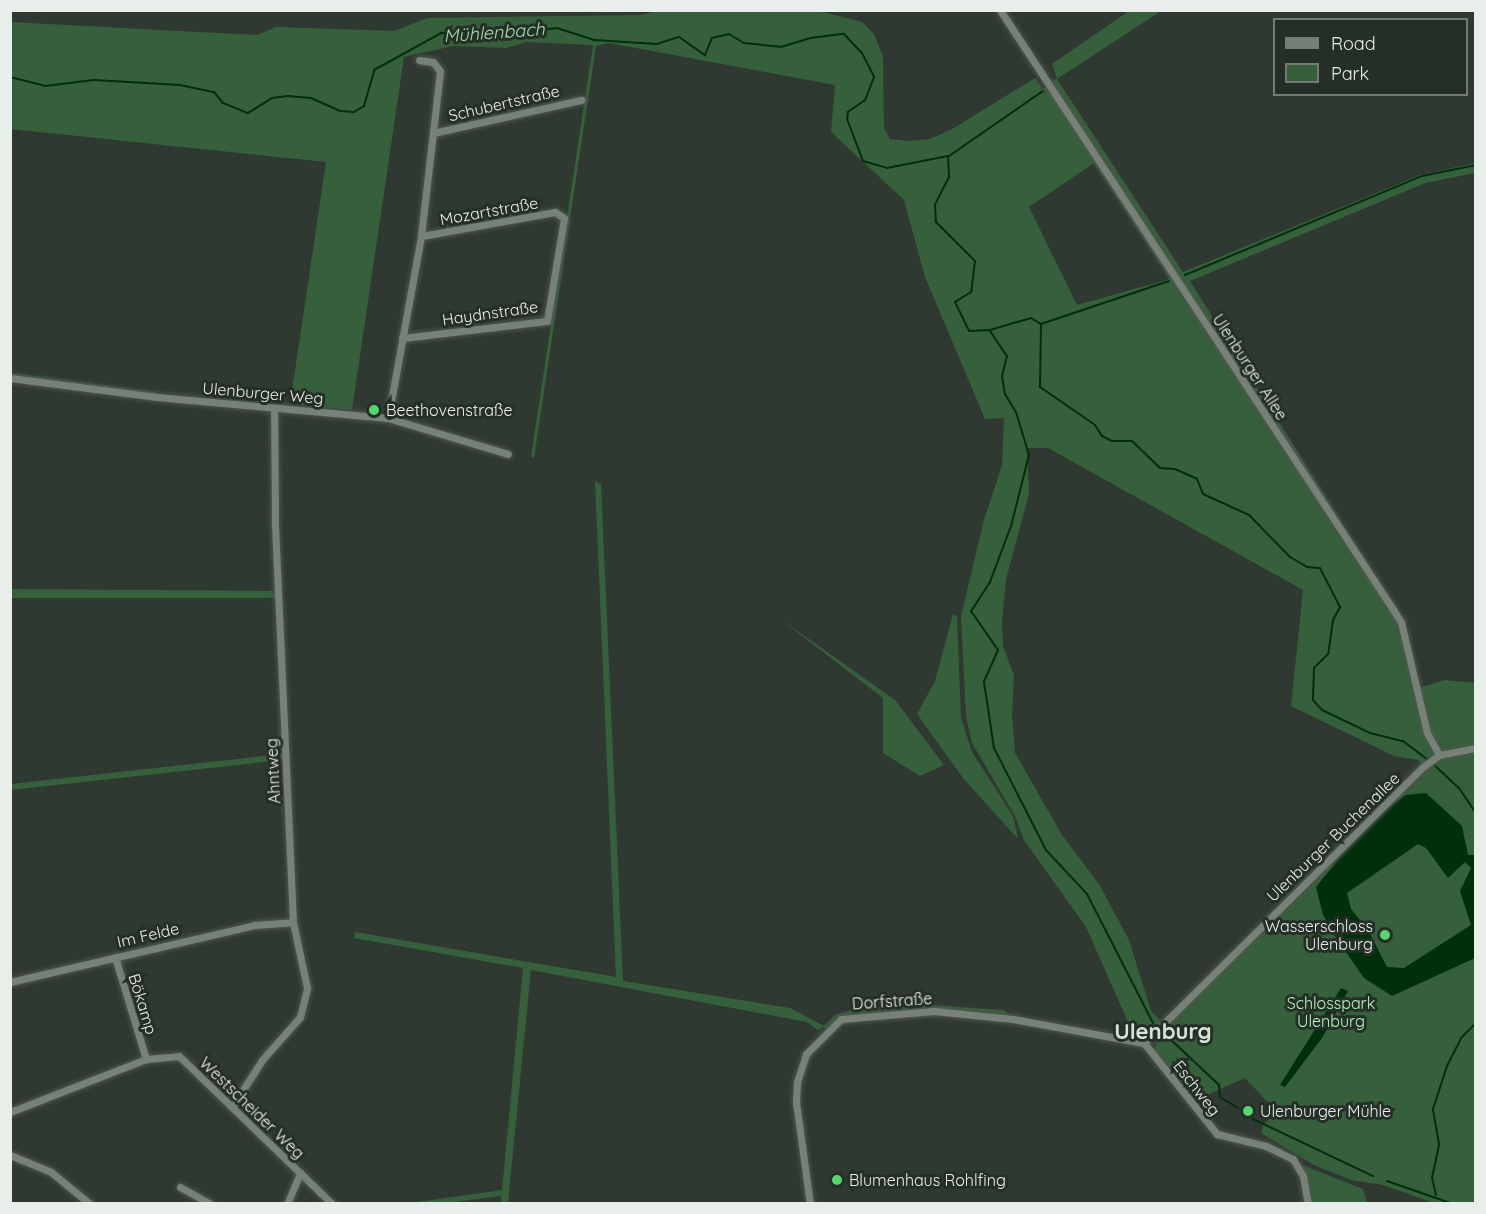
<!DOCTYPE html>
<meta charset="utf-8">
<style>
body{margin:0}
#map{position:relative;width:1486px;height:1214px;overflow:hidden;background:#303931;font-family:Quicksand,sans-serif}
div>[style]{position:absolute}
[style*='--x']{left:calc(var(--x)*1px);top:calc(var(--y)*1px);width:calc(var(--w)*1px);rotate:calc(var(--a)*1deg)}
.green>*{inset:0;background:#35603b}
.water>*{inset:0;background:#002f0c}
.stream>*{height:2px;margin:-1px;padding:0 1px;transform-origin:1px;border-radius:1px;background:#002f0c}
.roads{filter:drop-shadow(0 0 2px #4e564f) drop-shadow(0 0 2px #4e564f)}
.street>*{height:7px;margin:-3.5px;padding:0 3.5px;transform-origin:3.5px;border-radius:3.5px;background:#778178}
.dots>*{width:16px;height:16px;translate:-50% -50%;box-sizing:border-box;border:3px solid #262f27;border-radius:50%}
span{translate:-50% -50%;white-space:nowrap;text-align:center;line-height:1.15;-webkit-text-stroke:6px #262f27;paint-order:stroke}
.street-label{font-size:16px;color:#e8eee9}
.poi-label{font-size:16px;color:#e8eee9}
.left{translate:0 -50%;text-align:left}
.right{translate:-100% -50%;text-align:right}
.park-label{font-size:16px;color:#b1f6b9}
.water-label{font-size:18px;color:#9ee2a6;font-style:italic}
.district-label{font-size:22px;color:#d8e3d8;font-weight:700}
.frame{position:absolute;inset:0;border:12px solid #e8eee9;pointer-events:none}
.legend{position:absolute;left:1273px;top:18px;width:195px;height:78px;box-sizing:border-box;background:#262f27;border:2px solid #747b75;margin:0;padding:8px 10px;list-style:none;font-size:18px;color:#e8eee9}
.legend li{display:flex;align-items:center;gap:12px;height:30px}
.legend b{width:30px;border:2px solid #747b75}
</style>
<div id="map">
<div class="green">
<div style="clip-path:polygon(evenodd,661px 10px,815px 10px,862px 22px,874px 34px,883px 57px,884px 128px,890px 139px,909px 141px,930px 139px,952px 129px,1035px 78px,1043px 89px,1057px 78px,1052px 64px,1129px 11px,1161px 11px,1057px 79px,1183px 272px,1420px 175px,1475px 163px,1475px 173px,1425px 183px,1190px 281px,1404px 621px,1418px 688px,1445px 680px,1475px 683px,1475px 1203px,1434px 1203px,1383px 1185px,1351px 1180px,1314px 1165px,1261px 1133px,1263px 1125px,1277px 1112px,1245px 1078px,1207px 1095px,1190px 1091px,1155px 1052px,1157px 1035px,1145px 1036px,1132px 1031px,1086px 927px,1024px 840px,1015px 816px,972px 743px,966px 716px,961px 616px,984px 520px,1002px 465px,1004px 418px,985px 419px,925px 277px,904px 200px,831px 132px,835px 85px,609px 43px,596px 46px,534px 458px,531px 457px,593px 45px,525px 42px,507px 48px,453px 46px,404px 57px,352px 410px,290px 404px,326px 162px,11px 129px,10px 22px,257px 35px,276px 27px,395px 31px,427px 18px,641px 15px,661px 10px,1094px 163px,1170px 279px,1077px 305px,1029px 207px,1094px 163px,661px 10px,1027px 448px,1048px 448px,1303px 590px,1291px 706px,1394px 756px,1418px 760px,1426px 771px,1165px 1026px,1151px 1011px,1129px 940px,1099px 884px,1062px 835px,1015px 753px,1012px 714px,1014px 675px,1003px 646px,1002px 623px,1006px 579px,1029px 494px,1027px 448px)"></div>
<div style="clip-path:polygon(11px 373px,156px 392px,156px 400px,11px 382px)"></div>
<div style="clip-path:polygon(595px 481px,601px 484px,623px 981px,790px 1008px,824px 1026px,835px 1015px,859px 1008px,926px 1005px,1005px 1010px,1013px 1023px,951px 1016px,902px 1017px,860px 1020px,841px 1025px,829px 1034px,824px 1027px,818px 1030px,807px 1022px,531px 970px,508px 1203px,501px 1203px,501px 1196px,446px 1203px,410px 1203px,502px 1190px,523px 968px,354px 938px,355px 932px,616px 977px)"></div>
<div style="clip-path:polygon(11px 589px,277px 591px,278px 598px,11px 598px)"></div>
<div style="clip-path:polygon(953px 614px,957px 616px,961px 718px,972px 752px,1013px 816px,1018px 839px,963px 778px,917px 714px,935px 681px)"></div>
<div style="clip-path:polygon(779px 618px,895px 700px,944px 765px,920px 776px,883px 753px,883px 698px)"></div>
<div style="clip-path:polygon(282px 754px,282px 760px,11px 790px,11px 784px)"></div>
<div style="clip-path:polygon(1302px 1165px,1363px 1189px,1367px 1203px,1312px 1203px)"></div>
</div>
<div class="water">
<div style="clip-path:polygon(evenodd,1426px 793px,1462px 826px,1468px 855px,1475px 855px,1475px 958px,1392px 996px,1364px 978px,1346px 952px,1341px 953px,1333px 941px,1336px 938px,1323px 915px,1316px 887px,1340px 857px,1391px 806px,1405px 795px,1426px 793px,1418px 844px,1426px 848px,1448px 878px,1465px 862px,1471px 868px,1460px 891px,1471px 925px,1404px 968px,1387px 967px,1368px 930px,1351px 909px,1347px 893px,1418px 844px)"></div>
<div style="clip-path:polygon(1341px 988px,1348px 991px,1322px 1038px,1285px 1087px,1280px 1085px)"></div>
</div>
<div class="stream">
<div style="--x:10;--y:77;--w:36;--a:14"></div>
<div style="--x:45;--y:86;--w:49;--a:-7"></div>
<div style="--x:94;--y:80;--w:86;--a:3.3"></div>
<div style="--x:180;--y:85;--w:35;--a:12"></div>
<div style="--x:214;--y:92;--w:14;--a:51"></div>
<div style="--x:223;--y:103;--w:27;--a:22"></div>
<div style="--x:248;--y:113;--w:28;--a:-32"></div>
<div style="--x:272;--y:98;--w:16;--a:-7"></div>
<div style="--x:288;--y:96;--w:23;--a:5"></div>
<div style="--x:311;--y:98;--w:32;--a:24"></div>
<div style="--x:340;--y:111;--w:14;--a:4"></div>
<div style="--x:354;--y:112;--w:12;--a:-31"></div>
<div style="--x:364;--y:106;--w:37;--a:-74"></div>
<div style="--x:374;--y:70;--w:77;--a:-28.9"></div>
<div style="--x:441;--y:33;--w:40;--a:5.7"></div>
<div style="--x:481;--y:37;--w:77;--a:-6.8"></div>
<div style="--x:557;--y:28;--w:39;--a:18"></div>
<div style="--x:594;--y:40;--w:63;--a:3.6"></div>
<div style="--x:657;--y:44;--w:23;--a:-18"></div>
<div style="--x:679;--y:37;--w:32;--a:35"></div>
<div style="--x:705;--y:55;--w:18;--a:-68"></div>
<div style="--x:712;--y:38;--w:17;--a:-13"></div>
<div style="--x:729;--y:34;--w:17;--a:31"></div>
<div style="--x:744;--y:43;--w:37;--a:6"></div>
<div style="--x:781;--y:47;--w:30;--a:-17"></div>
<div style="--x:810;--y:38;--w:34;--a:-7"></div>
<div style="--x:844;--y:34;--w:26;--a:47"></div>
<div style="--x:862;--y:53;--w:27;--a:63"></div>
<div style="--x:874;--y:77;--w:25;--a:111"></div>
<div style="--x:865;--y:100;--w:21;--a:145"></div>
<div style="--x:848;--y:112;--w:7;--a:98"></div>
<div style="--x:847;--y:119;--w:45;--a:69.1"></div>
<div style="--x:863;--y:161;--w:25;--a:16"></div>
<div style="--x:887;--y:168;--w:62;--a:-11.1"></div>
<div style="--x:948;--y:156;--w:21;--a:87"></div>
<div style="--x:949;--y:177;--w:31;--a:117"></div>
<div style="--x:935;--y:205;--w:17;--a:87"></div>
<div style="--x:936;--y:222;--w:55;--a:45"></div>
<div style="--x:975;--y:261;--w:31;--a:97"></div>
<div style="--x:971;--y:292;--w:19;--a:148"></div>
<div style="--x:955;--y:302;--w:32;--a:64"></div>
<div style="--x:969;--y:331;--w:21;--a:-3"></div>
<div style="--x:990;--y:330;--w:43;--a:-16.3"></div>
<div style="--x:1031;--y:318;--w:12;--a:31"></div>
<div style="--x:1041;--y:324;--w:63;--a:90.9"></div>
<div style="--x:1040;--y:387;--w:67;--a:34.6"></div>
<div style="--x:1095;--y:425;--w:13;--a:58"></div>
<div style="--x:1102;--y:436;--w:11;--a:27"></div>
<div style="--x:1112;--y:441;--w:20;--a:0"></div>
<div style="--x:1132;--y:441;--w:39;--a:44"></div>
<div style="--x:1160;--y:468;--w:15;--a:4"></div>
<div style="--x:1175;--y:469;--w:24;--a:24"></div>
<div style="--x:1197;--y:479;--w:16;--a:68"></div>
<div style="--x:1203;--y:494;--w:51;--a:24.5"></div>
<div style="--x:1249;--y:515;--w:59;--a:45.7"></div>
<div style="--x:1290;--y:557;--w:20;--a:30"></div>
<div style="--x:1307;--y:567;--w:13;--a:4"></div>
<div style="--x:1320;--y:568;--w:44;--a:62.9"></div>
<div style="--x:1340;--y:607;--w:15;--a:118"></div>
<div style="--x:1333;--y:620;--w:34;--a:98"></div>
<div style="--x:1328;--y:654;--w:20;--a:135"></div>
<div style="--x:1314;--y:668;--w:32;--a:92"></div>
<div style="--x:1313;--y:700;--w:13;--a:48"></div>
<div style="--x:1322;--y:710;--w:53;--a:25.6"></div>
<div style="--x:1370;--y:733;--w:34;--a:14"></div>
<div style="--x:1403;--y:741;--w:31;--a:37"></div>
<div style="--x:949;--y:156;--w:114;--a:-34.7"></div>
<div style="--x:1185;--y:275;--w:257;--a:-22.7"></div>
<div style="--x:1422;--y:176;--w:55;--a:-11.5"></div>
<div style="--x:1041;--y:324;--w:135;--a:-18.6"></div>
<div style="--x:990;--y:331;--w:30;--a:56"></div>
<div style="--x:1007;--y:356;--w:21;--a:104"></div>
<div style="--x:1002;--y:376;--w:18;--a:81"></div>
<div style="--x:1005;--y:394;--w:21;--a:59"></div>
<div style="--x:1016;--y:412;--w:45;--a:73.2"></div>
<div style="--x:1029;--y:455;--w:73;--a:104.2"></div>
<div style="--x:1011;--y:526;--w:60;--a:110.6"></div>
<div style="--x:990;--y:582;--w:35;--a:123"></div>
<div style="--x:971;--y:611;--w:47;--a:55.3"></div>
<div style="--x:998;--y:650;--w:35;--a:114"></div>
<div style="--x:984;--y:682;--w:67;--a:81.4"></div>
<div style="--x:994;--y:748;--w:114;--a:63"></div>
<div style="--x:1046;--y:850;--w:60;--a:47"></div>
<div style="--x:1087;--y:894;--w:145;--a:62.9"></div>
<div style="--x:1432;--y:763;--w:37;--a:43"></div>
<div style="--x:1459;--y:788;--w:30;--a:56"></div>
<div style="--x:1169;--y:1038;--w:69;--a:43.2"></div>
<div style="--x:1219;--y:1085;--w:12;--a:85"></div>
<div style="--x:1220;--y:1097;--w:21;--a:31"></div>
<div style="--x:1253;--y:1119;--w:133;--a:25.4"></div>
<div style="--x:1387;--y:1181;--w:70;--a:19.2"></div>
<div style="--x:1436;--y:1195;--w:17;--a:-103"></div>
<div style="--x:1432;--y:1178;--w:35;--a:-78"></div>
<div style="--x:1439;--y:1144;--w:36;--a:-100"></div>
<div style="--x:1433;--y:1109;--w:45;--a:-72"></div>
<div style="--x:1447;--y:1066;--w:31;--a:-63"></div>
<div style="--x:1461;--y:1038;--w:21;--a:-45"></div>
</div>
<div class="roads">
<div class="street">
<div style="--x:1000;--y:10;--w:719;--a:56.75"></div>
<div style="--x:1394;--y:611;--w:13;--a:58"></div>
<div style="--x:1401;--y:622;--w:114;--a:76.8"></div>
<div style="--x:1427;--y:733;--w:25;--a:61"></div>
<div style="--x:433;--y:133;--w:152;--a:-12.6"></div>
<div style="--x:402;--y:338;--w:146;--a:-6.7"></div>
<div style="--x:547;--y:321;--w:104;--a:-80.6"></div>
<div style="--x:564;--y:218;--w:11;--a:-146"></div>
<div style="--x:555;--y:212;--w:136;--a:169.8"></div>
<div style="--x:10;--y:378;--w:148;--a:7.4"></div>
<div style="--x:157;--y:397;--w:232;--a:5.2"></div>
<div style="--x:388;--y:418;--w:125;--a:16.7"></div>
<div style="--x:388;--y:418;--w:185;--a:-79.7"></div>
<div style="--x:421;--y:236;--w:166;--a:-83.4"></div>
<div style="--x:440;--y:71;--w:11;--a:-128"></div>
<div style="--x:433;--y:62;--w:14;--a:-172"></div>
<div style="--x:115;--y:957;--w:107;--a:73.1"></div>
<div style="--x:10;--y:982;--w:251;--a:-13.1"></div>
<div style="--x:254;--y:925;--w:39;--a:-4"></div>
<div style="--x:1144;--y:1043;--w:392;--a:-44.7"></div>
<div style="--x:1423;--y:767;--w:20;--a:-37"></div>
<div style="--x:1439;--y:755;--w:38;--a:-11"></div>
<div style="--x:232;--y:1107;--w:56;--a:-57.4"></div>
<div style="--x:262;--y:1060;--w:57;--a:-48.5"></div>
<div style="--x:300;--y:1017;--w:30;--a:-76"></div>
<div style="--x:307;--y:988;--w:67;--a:-102"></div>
<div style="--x:293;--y:922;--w:404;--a:-92.6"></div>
<div style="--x:275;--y:518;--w:110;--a:-90.5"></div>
<div style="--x:10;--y:1112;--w:146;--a:-21.3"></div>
<div style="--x:146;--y:1059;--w:33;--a:-5"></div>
<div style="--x:179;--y:1056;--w:213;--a:44"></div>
<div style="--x:10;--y:1155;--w:44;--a:22.5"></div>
<div style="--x:51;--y:1172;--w:50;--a:39.4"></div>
<div style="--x:180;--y:1187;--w:35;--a:29"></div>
<div style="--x:287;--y:1204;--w:34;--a:-67"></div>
<div style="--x:810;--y:1204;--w:103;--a:-97.8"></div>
<div style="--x:796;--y:1102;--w:20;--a:-87"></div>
<div style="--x:797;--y:1082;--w:29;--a:-72"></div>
<div style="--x:806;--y:1054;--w:49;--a:-45"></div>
<div style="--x:841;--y:1019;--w:93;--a:-4.9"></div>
<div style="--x:934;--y:1011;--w:79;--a:5.8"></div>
<div style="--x:1013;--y:1019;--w:133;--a:10.4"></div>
<div style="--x:1144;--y:1043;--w:117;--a:51.3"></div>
<div style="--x:1217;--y:1134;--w:50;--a:13.8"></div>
<div style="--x:1266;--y:1146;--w:30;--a:26"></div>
<div style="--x:1293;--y:1159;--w:20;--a:60"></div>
<div style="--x:1303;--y:1176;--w:28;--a:80"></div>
</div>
</div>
<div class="dots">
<div style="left:374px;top:410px;background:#57d570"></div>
<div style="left:1385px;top:935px;background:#57d570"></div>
<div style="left:1248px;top:1111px;background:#57d570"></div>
<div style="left:837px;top:1180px;background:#57d570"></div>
</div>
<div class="street-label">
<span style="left:504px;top:103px;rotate:-13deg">Schubertstraße</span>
<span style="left:489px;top:211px;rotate:-10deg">Mozartstraße</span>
<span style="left:490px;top:313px;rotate:-8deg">Haydnstraße</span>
<span style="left:1250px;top:367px;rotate:57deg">Ulenburger Allee</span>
<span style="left:263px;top:393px;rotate:5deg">Ulenburger Weg</span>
<span style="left:273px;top:771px;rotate:-93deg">Ahntweg</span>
<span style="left:1333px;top:837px;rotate:-44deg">Ulenburger Buchenallee</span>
<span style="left:148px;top:935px;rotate:-13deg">Im Felde</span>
<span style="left:892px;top:1001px;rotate:-4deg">Dorfstraße</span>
<span style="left:143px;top:1004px;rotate:73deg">Bökamp</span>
<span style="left:1197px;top:1088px;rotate:52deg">Eschweg</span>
<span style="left:252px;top:1108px;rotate:44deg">Westscheider Weg</span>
</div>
<div class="poi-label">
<span class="left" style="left:386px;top:410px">Beethovenstraße</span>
<span class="right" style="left:1373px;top:935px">Wasserschloss<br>Ulenburg</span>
<span class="left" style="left:1260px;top:1111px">Ulenburger Mühle</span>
<span class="left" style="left:849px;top:1180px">Blumenhaus Rohlfing</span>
</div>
<div class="park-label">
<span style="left:1331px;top:1012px">Schlosspark<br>Ulenburg</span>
</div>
<div class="water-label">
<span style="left:494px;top:33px;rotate:-4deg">Mühlenbach</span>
</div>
<div class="district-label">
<span style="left:1163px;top:1032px">Ulenburg</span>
</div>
<div class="frame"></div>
<ul class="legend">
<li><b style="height:8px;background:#778178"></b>Road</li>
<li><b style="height:16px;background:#35603b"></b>Park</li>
</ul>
</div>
